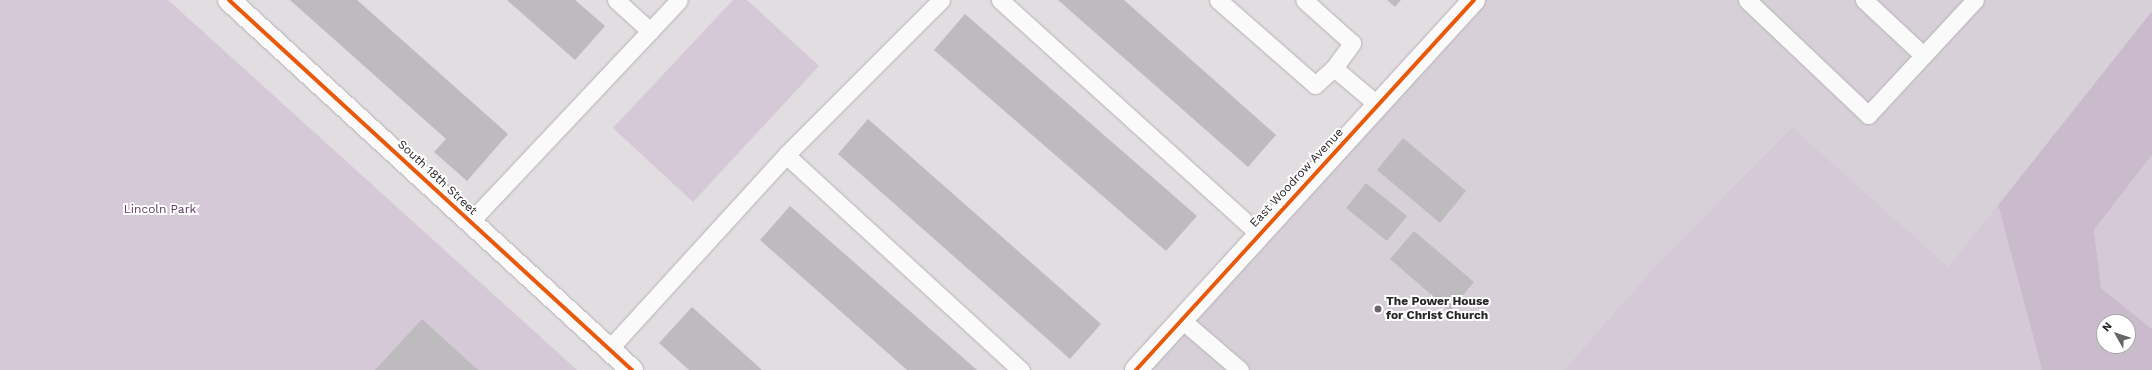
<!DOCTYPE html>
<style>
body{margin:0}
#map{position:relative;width:2152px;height:370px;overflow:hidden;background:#e1dde1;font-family:"Work Sans",sans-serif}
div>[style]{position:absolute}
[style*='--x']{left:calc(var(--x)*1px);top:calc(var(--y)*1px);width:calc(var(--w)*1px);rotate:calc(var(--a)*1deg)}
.built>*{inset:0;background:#d8d0d9}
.green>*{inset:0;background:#d5c8d7}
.forest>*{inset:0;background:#cabbcc}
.building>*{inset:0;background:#bebbbe}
.roads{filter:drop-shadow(0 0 1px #b4b2b5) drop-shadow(0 0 1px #b4b2b5)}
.service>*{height:17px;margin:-8.5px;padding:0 8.5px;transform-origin:8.5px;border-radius:8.5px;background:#fafafa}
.minor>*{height:22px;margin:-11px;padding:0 11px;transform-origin:11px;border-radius:11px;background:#fafafa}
.cycleway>*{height:4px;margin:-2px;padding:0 2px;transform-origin:2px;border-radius:2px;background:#e8590c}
.dots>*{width:11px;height:11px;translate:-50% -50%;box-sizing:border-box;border:2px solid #fff;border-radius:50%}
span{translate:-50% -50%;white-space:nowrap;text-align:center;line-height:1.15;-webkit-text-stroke:4px #fff;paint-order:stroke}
.street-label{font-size:12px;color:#272527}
.park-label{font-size:12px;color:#5c3861}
.poi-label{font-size:12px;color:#272527;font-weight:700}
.left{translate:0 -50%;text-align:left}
.north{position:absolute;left:2096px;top:314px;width:40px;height:40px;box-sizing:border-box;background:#fff;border:1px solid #a9a8a9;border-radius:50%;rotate:309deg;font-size:11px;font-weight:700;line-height:16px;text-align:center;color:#272527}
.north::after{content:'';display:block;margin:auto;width:14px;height:18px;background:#686568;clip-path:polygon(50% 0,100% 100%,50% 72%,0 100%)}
</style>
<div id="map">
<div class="built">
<div style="clip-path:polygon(1480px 0,2152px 0,2152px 11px,1948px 268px,1792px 127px,1649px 273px,1564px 370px,1142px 370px)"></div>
</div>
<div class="green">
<div style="clip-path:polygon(0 0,168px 0,577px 370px,0 370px)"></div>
<div style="clip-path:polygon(733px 0,747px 0,819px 66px,693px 202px,613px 128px)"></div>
<div style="clip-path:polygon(1792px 127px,1948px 267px,1998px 205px,2042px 370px,1564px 370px,1649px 273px)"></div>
<div style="clip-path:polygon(2152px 155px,2152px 329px,2101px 288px,2094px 230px)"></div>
</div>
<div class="forest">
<div style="clip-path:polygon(evenodd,2152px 11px,2152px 155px,2094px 230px,2101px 288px,2152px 329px,2152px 370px,2042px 370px,1998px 205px,2152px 11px,2104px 322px,2128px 322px,2128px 346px,2104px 346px,2104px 322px)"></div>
</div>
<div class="building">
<div style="clip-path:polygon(290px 0,357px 0,508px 134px,467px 181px,434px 152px,446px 139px)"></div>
<div style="clip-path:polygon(507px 0,575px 0,605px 26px,575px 60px)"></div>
<div style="clip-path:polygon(1058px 0,1124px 0,1276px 135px,1248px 167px)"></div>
<div style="clip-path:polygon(1387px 0,1401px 0,1395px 7px)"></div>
<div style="clip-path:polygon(965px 14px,1197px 216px,1166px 251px,934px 50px)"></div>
<div style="clip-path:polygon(868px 119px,1101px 324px,1070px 359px,838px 154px)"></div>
<div style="clip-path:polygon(1403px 138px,1466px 191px,1440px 223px,1377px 170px)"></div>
<div style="clip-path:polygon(1366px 183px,1407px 216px,1387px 241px,1346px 208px)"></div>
<div style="clip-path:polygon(790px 206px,977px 370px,907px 370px,760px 240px)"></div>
<div style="clip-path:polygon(1414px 231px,1474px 282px,1450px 311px,1390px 259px)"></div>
<div style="clip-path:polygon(692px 307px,762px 370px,689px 370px,659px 343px)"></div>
<div style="clip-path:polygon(422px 319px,478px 370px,375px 370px)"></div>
</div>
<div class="roads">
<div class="service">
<div style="--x:941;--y:0;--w:219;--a:135"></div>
<div style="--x:786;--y:155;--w:319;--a:42.5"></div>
<div style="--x:1000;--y:0;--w:349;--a:42.1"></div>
<div style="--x:1218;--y:0;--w:129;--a:41.2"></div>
<div style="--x:1315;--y:85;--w:25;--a:-42"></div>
<div style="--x:1334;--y:68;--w:31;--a:-54"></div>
<div style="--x:1352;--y:43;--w:64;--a:-138.1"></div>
<div style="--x:1747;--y:0;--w:167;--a:43.5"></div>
<div style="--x:1868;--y:115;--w:157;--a:-47.1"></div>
<div style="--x:1864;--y:0;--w:81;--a:43"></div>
<div style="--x:650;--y:31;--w:42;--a:-46.9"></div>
<div style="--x:1334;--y:68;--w:57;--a:40.1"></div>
<div style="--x:470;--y:222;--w:262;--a:-46.7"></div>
<div style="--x:650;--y:31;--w:46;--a:-137.6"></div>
<div style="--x:1183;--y:321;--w:75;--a:40.7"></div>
<div style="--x:609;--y:349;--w:263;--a:-47.6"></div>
</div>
<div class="minor">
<div style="--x:229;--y:0;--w:547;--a:42.56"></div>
<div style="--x:1136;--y:370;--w:501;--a:-47.59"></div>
</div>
</div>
<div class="cycleway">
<div style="--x:229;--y:0;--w:547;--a:42.56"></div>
<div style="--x:1136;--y:370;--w:501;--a:-47.59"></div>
</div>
<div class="dots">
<div style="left:1378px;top:309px;background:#686568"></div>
</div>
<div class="street-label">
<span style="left:437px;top:178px;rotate:43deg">South 18th Street</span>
<span style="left:1297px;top:178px;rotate:-47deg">East Woodrow Avenue</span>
</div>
<div class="park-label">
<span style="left:160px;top:210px">Lincoln Park</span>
</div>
<div class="poi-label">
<span class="left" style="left:1386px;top:309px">The Power House<br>for Christ Church</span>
</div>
<div class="north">N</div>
</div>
